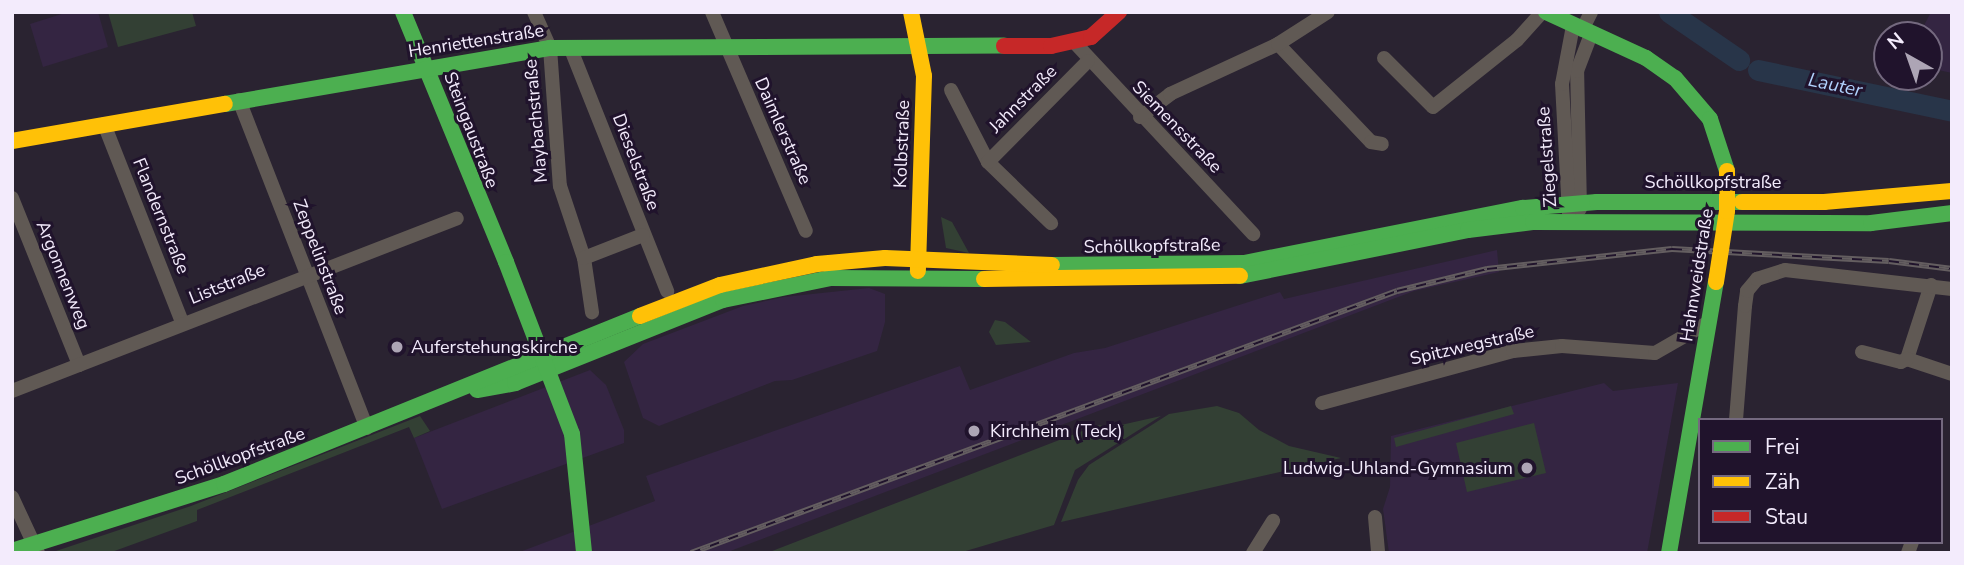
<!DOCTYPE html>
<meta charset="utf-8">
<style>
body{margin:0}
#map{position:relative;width:1964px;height:565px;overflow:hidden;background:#2a2331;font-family:"Nunito Sans",sans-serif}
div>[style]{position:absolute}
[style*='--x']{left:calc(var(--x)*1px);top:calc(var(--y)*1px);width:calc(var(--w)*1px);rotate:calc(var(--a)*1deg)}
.built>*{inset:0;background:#342542}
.green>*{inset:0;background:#334034}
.river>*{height:21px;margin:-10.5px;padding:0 10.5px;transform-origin:10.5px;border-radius:10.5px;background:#283549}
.street>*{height:14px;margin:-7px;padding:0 7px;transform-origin:7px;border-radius:7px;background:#605954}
.fast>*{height:16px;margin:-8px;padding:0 8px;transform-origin:8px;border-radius:8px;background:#4caf50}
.slow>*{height:16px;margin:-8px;padding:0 8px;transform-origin:8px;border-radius:8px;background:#ffc107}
.jam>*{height:16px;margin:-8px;padding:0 8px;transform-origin:8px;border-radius:8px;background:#c62828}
.rail>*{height:6px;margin-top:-3px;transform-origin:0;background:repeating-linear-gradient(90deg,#20132c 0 10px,#645e60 0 20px);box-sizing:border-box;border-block:2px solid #645e60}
.fast-bridge>*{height:16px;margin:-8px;padding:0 8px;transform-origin:8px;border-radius:8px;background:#4caf50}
.slow-bridge>*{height:16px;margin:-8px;padding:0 8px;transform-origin:8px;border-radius:8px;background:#ffc107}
.dots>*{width:19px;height:19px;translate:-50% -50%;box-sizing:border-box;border:4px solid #20132c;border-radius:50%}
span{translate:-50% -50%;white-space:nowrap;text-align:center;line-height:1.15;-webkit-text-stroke:6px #20132c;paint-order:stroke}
.street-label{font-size:18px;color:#f3ebfc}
.poi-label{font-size:18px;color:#f3ebfc}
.left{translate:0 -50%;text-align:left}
.right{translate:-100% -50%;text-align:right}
.water-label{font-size:19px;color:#b0d1fc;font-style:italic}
.frame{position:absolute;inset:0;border:14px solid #f3ebfc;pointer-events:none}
.legend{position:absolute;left:1698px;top:418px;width:245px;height:126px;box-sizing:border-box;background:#20132c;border:2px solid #74697f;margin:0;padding:9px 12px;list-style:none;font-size:21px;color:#f3ebfc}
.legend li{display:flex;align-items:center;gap:14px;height:35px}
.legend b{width:35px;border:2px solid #74697f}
.north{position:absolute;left:1873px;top:21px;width:70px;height:70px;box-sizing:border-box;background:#20132c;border:2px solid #74697f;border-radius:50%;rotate:320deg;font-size:19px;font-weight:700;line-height:28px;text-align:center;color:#f3ebfc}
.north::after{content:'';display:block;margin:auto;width:24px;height:32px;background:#ada5b5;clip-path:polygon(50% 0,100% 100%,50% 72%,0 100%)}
</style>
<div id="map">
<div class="built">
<div style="clip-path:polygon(68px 12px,98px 12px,108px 47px,43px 67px,30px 24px)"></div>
<div style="clip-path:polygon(1931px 12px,1952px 12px,1952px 73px,1929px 68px,1929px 35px,1919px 35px)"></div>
<div style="clip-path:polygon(1497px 250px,1499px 272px,1414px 291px,725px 553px,517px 553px,655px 501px,646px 476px,960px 366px,970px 390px,1074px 353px,1105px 348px,1280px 292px,1284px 299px)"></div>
<div style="clip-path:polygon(869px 288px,885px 294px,885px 322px,877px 351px,792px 380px,775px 381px,659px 426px,643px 418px,624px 362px,643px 344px,743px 306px,784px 297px)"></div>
<div style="clip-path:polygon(590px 370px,606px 385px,624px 430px,624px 443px,442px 509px,414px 438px)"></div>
<div style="clip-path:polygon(1604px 383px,1613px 391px,1678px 383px,1647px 553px,1389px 553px,1383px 509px,1390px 487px,1391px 436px)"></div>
</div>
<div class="green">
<div style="clip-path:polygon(108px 12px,192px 12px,196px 26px,118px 47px)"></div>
<div style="clip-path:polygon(941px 217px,952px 222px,969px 253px,946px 248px)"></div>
<div style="clip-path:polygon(995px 320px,1005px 322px,1031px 342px,996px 345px,989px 332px)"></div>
<div style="clip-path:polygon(1217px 406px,1239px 413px,1259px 430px,1289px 446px,1341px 458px,1061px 522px,1078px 480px,1089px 465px,1169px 414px)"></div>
<div style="clip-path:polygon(1511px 406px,1514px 414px,1396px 447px,1394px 438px)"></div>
<div style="clip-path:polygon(420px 416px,430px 431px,414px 438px,409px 427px,197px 510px,197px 521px,109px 553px,50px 553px,191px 506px)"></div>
<div style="clip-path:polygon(1161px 416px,1075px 470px,1054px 525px,959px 553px,767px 553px,1098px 425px,1112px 427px)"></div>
<div style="clip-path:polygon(1534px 423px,1546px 473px,1467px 492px,1456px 443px)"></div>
</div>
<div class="river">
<div style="--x:1669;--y:12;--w:85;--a:34.4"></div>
<div style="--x:1758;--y:70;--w:198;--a:11.9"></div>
</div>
<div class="street">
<div style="--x:534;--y:12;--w:39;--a:66"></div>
<div style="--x:550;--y:48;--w:138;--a:85.9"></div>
<div style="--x:560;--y:186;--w:76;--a:71.6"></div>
<div style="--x:584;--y:258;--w:55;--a:81.6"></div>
<div style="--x:712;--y:12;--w:238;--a:66.8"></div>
<div style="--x:1582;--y:30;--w:20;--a:-63"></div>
<div style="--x:1076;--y:44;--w:260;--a:47"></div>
<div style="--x:1278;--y:44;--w:135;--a:46.5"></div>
<div style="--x:1371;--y:142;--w:11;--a:10"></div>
<div style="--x:570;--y:47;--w:263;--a:68.3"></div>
<div style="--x:1384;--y:58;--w:69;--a:45"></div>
<div style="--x:1433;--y:107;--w:107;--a:-38.6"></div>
<div style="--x:1517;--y:40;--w:38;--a:-48"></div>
<div style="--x:951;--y:90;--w:81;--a:62.8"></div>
<div style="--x:988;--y:162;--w:88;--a:44.1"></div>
<div style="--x:239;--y:100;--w:352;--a:68.7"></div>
<div style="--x:1140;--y:117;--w:38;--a:-37"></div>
<div style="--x:1170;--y:94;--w:119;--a:-24.8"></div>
<div style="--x:1278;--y:44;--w:59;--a:-32.6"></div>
<div style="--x:104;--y:124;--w:213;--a:68.5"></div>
<div style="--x:988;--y:162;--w:142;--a:-45.3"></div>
<div style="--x:12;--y:198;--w:180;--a:68.1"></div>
<div style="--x:1580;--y:209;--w:138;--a:-91.2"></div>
<div style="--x:1577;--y:71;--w:39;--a:-69"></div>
<div style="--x:1569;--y:213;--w:129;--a:-93.1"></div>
<div style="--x:1562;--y:84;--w:59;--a:-79.3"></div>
<div style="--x:584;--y:258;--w:63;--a:-21.3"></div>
<div style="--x:1931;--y:285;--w:78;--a:108"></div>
<div style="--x:1907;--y:359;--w:47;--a:18.4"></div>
<div style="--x:1862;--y:352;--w:40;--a:14.4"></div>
<div style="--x:1901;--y:362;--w:7;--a:-27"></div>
<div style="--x:12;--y:391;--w:477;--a:-21.2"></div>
<div style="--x:1322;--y:403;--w:198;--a:-15.2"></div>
<div style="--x:1513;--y:351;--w:49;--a:-5.8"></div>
<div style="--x:1562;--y:346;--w:93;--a:4.3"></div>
<div style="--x:1655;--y:353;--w:62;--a:-29.9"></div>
<div style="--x:1736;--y:420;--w:114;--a:-85.5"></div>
<div style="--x:1745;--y:306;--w:15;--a:-82"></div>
<div style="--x:1747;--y:291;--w:16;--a:-50"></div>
<div style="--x:1757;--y:279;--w:29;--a:-18"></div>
<div style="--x:1785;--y:270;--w:168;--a:6.5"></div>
<div style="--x:12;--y:497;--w:62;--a:65.1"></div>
<div style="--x:1375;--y:517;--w:36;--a:85"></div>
<div style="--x:1253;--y:553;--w:38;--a:-58"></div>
<div style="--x:1908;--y:553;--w:12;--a:-70"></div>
</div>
<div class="fast">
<div style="--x:403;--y:12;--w:270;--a:67.6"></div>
<div style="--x:1546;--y:12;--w:110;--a:24.7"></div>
<div style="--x:1646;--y:58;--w:35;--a:35"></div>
<div style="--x:1675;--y:78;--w:54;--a:49.5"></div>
<div style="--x:1710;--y:119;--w:55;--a:71.9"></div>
<div style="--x:225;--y:104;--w:330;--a:-9.8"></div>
<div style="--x:550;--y:48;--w:454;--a:-0.3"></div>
<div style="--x:1052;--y:265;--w:192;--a:-0.6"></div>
<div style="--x:1244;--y:263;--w:284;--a:-11.2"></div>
<div style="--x:1523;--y:208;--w:74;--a:-4.6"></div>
<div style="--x:1597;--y:202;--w:145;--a:0"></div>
<div style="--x:1240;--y:276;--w:233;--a:-11.4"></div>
<div style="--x:1468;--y:230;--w:65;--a:-7"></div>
<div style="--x:1533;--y:222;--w:338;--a:0.2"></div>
<div style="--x:1871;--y:223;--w:82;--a:-7"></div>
<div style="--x:477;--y:390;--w:39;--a:-10"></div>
<div style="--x:515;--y:383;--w:224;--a:-21.8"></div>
<div style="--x:723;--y:300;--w:109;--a:-11.6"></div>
<div style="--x:830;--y:278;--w:154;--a:0.4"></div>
<div style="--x:12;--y:551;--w:222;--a:-17.5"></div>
<div style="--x:224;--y:484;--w:449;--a:-22"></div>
<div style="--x:1669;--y:553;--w:275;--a:-80.2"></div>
</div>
<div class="slow">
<div style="--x:911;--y:12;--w:65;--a:78.5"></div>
<div style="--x:924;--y:76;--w:195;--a:91.8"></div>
<div style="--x:12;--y:141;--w:216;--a:-9.9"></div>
<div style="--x:1742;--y:202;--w:82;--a:0"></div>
<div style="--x:1824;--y:202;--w:128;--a:-4.9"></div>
<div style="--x:984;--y:279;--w:256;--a:-0.7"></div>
<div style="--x:640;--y:316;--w:86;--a:-21.2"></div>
<div style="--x:720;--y:285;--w:99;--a:-12.2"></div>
<div style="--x:817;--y:264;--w:68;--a:-5"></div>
<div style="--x:885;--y:258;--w:167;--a:2.4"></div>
</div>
<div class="jam">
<div style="--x:1004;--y:46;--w:47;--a:0"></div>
<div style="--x:1051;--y:46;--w:41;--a:-12.7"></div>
<div style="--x:1091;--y:37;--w:38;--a:-42"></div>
</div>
<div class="rail">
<div style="--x:691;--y:553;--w:753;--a:-20.36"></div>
<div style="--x:1397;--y:291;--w:93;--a:-13.7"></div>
<div style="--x:1487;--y:269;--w:186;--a:-6.2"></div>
<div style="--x:1672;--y:249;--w:217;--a:3.2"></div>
<div style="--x:1889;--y:261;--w:64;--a:7.2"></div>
</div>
<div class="fast-bridge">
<div style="--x:506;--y:262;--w:184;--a:69"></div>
<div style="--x:572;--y:434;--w:120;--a:84.2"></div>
</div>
<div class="slow-bridge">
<div style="--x:1716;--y:282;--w:72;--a:-81.2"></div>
<div style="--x:1727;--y:211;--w:40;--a:-90"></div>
</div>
<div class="dots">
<div style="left:397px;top:347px;background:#ada5b5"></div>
<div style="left:974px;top:431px;background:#ada5b5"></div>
<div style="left:1527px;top:468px;background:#ada5b5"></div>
</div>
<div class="street-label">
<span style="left:476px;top:41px;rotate:-9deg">Henriettenstraße</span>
<span style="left:1023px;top:99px;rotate:-45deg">Jahnstraße</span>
<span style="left:536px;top:121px;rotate:-95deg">Maybachstraße</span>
<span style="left:1177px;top:127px;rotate:46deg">Siemensstraße</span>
<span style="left:471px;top:130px;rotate:69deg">Steingaustraße</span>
<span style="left:783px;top:131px;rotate:66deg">Daimlerstraße</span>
<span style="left:902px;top:144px;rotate:-88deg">Kolbstraße</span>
<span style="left:1547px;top:157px;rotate:-94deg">Ziegelstraße</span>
<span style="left:636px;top:162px;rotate:69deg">Dieselstraße</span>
<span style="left:1713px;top:182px">Schöllkopfstraße</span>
<span style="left:161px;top:216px;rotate:68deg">Flandernstraße</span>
<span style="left:1152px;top:246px;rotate:-1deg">Schöllkopfstraße</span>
<span style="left:320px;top:257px;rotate:69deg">Zeppelinstraße</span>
<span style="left:63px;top:275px;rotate:68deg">Argonnenweg</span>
<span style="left:1697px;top:275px;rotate:-81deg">Hahnweidstraße</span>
<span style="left:227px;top:284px;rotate:-22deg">Liststraße</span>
<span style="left:1472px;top:345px;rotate:-13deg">Spitzwegstraße</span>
<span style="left:240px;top:456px;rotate:-20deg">Schöllkopfstraße</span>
</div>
<div class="poi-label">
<span class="left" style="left:411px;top:347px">Auferstehungskirche</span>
<span class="left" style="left:990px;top:431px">Kirchheim (Teck)</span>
<span class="right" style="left:1513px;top:468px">Ludwig-Uhland-Gymnasium</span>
</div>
<div class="water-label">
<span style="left:1835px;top:86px;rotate:12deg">Lauter</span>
</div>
<div class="frame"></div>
<ul class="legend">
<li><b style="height:9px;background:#4caf50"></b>Frei</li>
<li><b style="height:9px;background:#ffc107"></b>Zäh</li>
<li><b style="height:9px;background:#c62828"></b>Stau</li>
</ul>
<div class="north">N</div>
</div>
